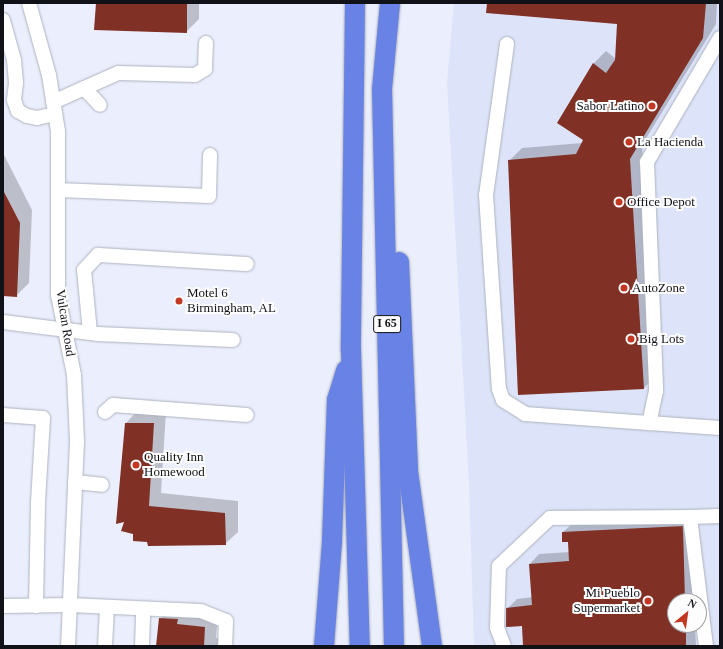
<!DOCTYPE html>
<style>
body{margin:0}
#map{position:relative;width:723px;height:649px;overflow:hidden;background:#ebeffd;font-family:Georgia,serif}
div>[style]{position:absolute}
[style*='--x']{left:calc(var(--x)*1px);top:calc(var(--y)*1px);width:calc(var(--w)*1px);rotate:calc(var(--a)*1deg)}
.built>*{inset:0;background:#dde4f9}
.shadow>*{inset:0;background:#0003}
.building>*{inset:0;background:#803024}
.roads{filter:drop-shadow(0 0 1px #adb2be) drop-shadow(0 0 1px #adb2be)}
.minor>*{height:14px;margin:-7px;padding:0 7px;transform-origin:7px;border-radius:7px;background:#fff}
.highway>*{height:20px;margin:-10px;padding:0 10px;transform-origin:10px;border-radius:10px;background:#6982e5}
.dots>*{width:11px;height:11px;translate:-50% -50%;box-sizing:border-box;border:2px solid #fdfdfd;border-radius:50%}
span{translate:-50% -50%;white-space:nowrap;text-align:center;line-height:1.15;-webkit-text-stroke:4px #fdfdfd;paint-order:stroke}
.shield-label span{padding:1px 3px;background:#fdfdfd;border:1px solid;border-radius:3px;-webkit-text-stroke-width:0}
.shield-label{font-size:12px;color:#111217;font-weight:700}
.poi-label{font-size:13px;color:#111217}
.right{translate:-100% -50%;text-align:right}
.left{translate:0 -50%;text-align:left}
.street-label{font-size:13px;color:#111217}
.frame{position:absolute;inset:0;border:4px solid #111217;pointer-events:none}
.north{position:absolute;left:667px;top:593px;width:40px;height:40px;box-sizing:border-box;background:#fdfdfd;border:1px solid #9f9fa1;border-radius:50%;rotate:29deg;font-size:11px;font-weight:700;line-height:16px;text-align:center;color:#111217}
.north::after{content:'';display:block;margin:auto;width:14px;height:18px;background:#c33723;clip-path:polygon(50% 0,100% 100%,50% 72%,0 100%)}
</style>
<div id="map">
<div class="built">
<div style="clip-path:polygon(evenodd,454px 3px,720px 3px,720px 646px,474px 646px,469px 484px,447px 82px,454px 3px,675px 601px,699px 601px,699px 625px,675px 625px,675px 601px)"></div>
</div>
<div class="shadow">
<div style="clip-path:polygon(97px 3px,199px 3px,199px 19px,186px 32px)"></div>
<div style="clip-path:polygon(488px 3px,717px 3px,716px 24px,642px 145px,657px 375px,644px 388px,518px 394px,509px 161px,522px 148px,582px 143px,584px 139px,558px 122px,594px 63px,606px 51px,616px 59px,618px 23px)"></div>
<div style="clip-path:polygon(3px 153px,32px 210px,29px 283px,16px 296px,3px 295px)"></div>
<div style="clip-path:polygon(138px 410px,166px 411px,161px 493px,238px 501px,238px 532px,225px 544px,148px 541px,134px 533px,125px 521px,126px 423px)"></div>
<div style="clip-path:polygon(692px 517px,694px 601px,675px 601px,675px 625px,695px 625px,696px 646px,524px 646px,522px 625px,507px 609px,517px 599px,533px 597px,530px 564px,539px 554px,570px 552px,569px 542px,563px 532px,573px 523px)"></div>
<div style="clip-path:polygon(172px 606px,218px 614px,216px 638px,220px 638px,220px 646px,157px 646px,160px 619px)"></div>
</div>
<div class="building">
<div style="clip-path:polygon(96px 3px,187px 3px,187px 33px,94px 30px)"></div>
<div style="clip-path:polygon(487px 3px,706px 3px,703px 38px,630px 159px,644px 389px,518px 395px,508px 160px,576px 154px,583px 140px,557px 123px,593px 63px,606px 73px,615px 60px,617px 24px,486px 13px)"></div>
<div style="clip-path:polygon(3px 190px,20px 223px,17px 297px,3px 296px)"></div>
<div style="clip-path:polygon(125px 423px,154px 423px,149px 506px,225px 513px,226px 545px,148px 546px,147px 542px,133px 541px,133px 534px,121px 531px,124px 522px,116px 524px)"></div>
<div style="clip-path:polygon(683px 526px,685px 601px,675px 601px,675px 625px,686px 625px,686px 646px,523px 646px,522px 626px,506px 627px,506px 608px,532px 605px,529px 564px,569px 561px,568px 542px,562px 542px,562px 532px)"></div>
<div style="clip-path:polygon(159px 618px,178px 619px,177px 624px,205px 627px,204px 646px,156px 646px)"></div>
</div>
<div class="roads">
<div class="minor">
<div style="--x:29;--y:3;--w:75;--a:74.5"></div>
<div style="--x:49;--y:75;--w:57;--a:80.9"></div>
<div style="--x:58;--y:131;--w:164;--a:90"></div>
<div style="--x:58;--y:295;--w:82;--a:78.7"></div>
<div style="--x:74;--y:375;--w:66;--a:87.4"></div>
<div style="--x:77;--y:441;--w:205;--a:92.5"></div>
<div style="--x:3;--y:20;--w:41;--a:74.6"></div>
<div style="--x:14;--y:60;--w:23;--a:85"></div>
<div style="--x:16;--y:83;--w:17;--a:97"></div>
<div style="--x:14;--y:100;--w:12;--a:70"></div>
<div style="--x:18;--y:111;--w:10;--a:29"></div>
<div style="--x:27;--y:116;--w:10;--a:11"></div>
<div style="--x:37;--y:118;--w:18;--a:-13"></div>
<div style="--x:720;--y:38;--w:144;--a:120.5"></div>
<div style="--x:647;--y:162;--w:229;--a:87.7"></div>
<div style="--x:656;--y:391;--w:33;--a:102"></div>
<div style="--x:649;--y:423;--w:71;--a:4"></div>
<div style="--x:507;--y:44;--w:152;--a:97.9"></div>
<div style="--x:486;--y:195;--w:194;--a:86.2"></div>
<div style="--x:499;--y:389;--w:12;--a:70"></div>
<div style="--x:503;--y:400;--w:26;--a:32"></div>
<div style="--x:525;--y:414;--w:124;--a:4.2"></div>
<div style="--x:84;--y:88;--w:23;--a:47"></div>
<div style="--x:53;--y:102;--w:71;--a:-24"></div>
<div style="--x:118;--y:73;--w:77;--a:1.5"></div>
<div style="--x:195;--y:75;--w:12;--a:-31"></div>
<div style="--x:205;--y:69;--w:26;--a:-88"></div>
<div style="--x:58;--y:190;--w:151;--a:2.3"></div>
<div style="--x:209;--y:196;--w:41;--a:-88.6"></div>
<div style="--x:3;--y:322;--w:96;--a:7.2"></div>
<div style="--x:98;--y:334;--w:135;--a:2.5"></div>
<div style="--x:90;--y:333;--w:63;--a:-95.4"></div>
<div style="--x:84;--y:270;--w:21;--a:-47"></div>
<div style="--x:98;--y:255;--w:149;--a:3.5"></div>
<div style="--x:105;--y:412;--w:11;--a:-41"></div>
<div style="--x:113;--y:405;--w:134;--a:4.3"></div>
<div style="--x:3;--y:415;--w:40;--a:4.3"></div>
<div style="--x:43;--y:418;--w:84;--a:93.4"></div>
<div style="--x:38;--y:502;--w:104;--a:91.1"></div>
<div style="--x:75;--y:482;--w:27;--a:6"></div>
<div style="--x:3;--y:606;--w:67;--a:-0.9"></div>
<div style="--x:70;--y:605;--w:131;--a:2.6"></div>
<div style="--x:201;--y:611;--w:27;--a:22"></div>
<div style="--x:226;--y:621;--w:25;--a:92"></div>
<div style="--x:105;--y:646;--w:39;--a:-87"></div>
<div style="--x:142;--y:646;--w:37;--a:-88"></div>
<div style="--x:504;--y:646;--w:19;--a:-111"></div>
<div style="--x:497;--y:628;--w:62;--a:-88.2"></div>
<div style="--x:499;--y:566;--w:70;--a:-43.3"></div>
<div style="--x:550;--y:518;--w:140;--a:-0.4"></div>
<div style="--x:706;--y:646;--w:130;--a:-97.1"></div>
<div style="--x:690;--y:517;--w:30;--a:-2"></div>
</div>
<div class="highway">
<div style="--x:355;--y:3;--w:348;--a:90.7"></div>
<div style="--x:351;--y:351;--w:295;--a:88.3"></div>
<div style="--x:390;--y:3;--w:86;--a:95.3"></div>
<div style="--x:382;--y:89;--w:557;--a:88.77"></div>
<div style="--x:399;--y:262;--w:209;--a:87.5"></div>
<div style="--x:408;--y:471;--w:177;--a:82.2"></div>
<div style="--x:324;--y:646;--w:105;--a:-85.6"></div>
<div style="--x:332;--y:541;--w:141;--a:-88"></div>
<div style="--x:337;--y:400;--w:31;--a:-73"></div>
</div>
</div>
<div class="dots">
<div style="left:652px;top:106px;background:#c33723"></div>
<div style="left:629px;top:142px;background:#c33723"></div>
<div style="left:619px;top:202px;background:#c33723"></div>
<div style="left:624px;top:288px;background:#c33723"></div>
<div style="left:179px;top:301px;background:#c33723"></div>
<div style="left:631px;top:339px;background:#c33723"></div>
<div style="left:136px;top:465px;background:#c33723"></div>
<div style="left:648px;top:601px;background:#c33723"></div>
</div>
<div class="shield-label">
<span style="left:387px;top:324px">I 65</span>
</div>
<div class="poi-label">
<span class="right" style="left:644px;top:106px">Sabor Latino</span>
<span class="left" style="left:637px;top:142px">La Hacienda</span>
<span class="left" style="left:627px;top:202px">Office Depot</span>
<span class="left" style="left:632px;top:288px">AutoZone</span>
<span class="left" style="left:187px;top:301px">Motel 6<br>Birmingham, AL</span>
<span class="left" style="left:639px;top:339px">Big Lots</span>
<span class="left" style="left:144px;top:465px">Quality Inn<br>Homewood</span>
<span class="right" style="left:640px;top:601px">Mi Pueblo<br>Supermarket</span>
</div>
<div class="street-label">
<span style="left:65px;top:323px;rotate:81deg">Vulcan Road</span>
</div>
<div class="frame"></div>
<div class="north">N</div>
</div>
